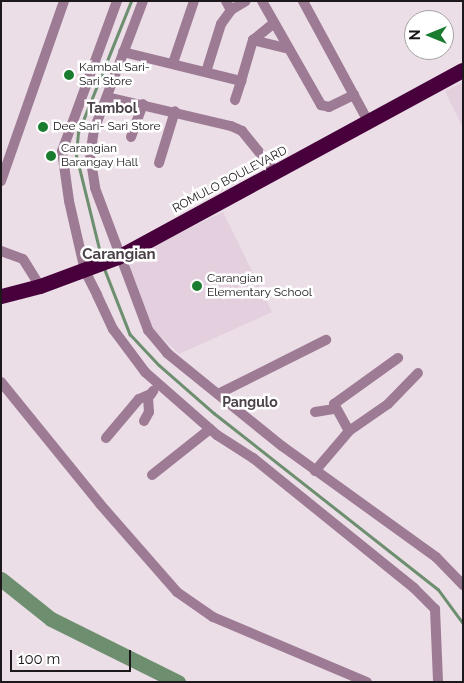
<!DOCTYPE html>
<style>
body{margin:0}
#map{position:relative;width:464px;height:683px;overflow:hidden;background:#ebdee7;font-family:Raleway,sans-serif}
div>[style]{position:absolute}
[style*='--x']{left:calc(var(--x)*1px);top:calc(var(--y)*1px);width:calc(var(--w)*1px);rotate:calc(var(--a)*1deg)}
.built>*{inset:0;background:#e3cfdd}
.stream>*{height:2.5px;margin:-1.25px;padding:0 1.25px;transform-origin:1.25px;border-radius:1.25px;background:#6d8f6f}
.river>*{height:15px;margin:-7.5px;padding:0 7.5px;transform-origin:7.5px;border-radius:7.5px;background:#6d8f6f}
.street>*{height:10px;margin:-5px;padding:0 5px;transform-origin:5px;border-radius:5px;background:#9e7b94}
.highway>*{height:15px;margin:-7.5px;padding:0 7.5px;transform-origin:7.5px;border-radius:7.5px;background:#48003c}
.dots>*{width:14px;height:14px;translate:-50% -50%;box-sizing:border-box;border:2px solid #fff;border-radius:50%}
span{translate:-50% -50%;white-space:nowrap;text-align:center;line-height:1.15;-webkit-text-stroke:5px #fff;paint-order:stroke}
.poi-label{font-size:12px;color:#1c181b}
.left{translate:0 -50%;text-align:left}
.street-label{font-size:12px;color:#1c181b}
.neighbourhood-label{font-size:14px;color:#4b4148;font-weight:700}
.quarter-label{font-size:15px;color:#4b4148;font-weight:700}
.frame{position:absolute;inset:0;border:2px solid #1c181b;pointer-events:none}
.north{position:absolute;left:404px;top:10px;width:50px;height:50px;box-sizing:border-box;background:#fff;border:1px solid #a4a3a4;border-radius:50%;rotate:270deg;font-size:14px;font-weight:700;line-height:20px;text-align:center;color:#1c181b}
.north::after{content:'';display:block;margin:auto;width:18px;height:22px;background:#1a7c2f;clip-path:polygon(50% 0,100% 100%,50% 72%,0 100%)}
.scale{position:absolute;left:10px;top:650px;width:121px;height:22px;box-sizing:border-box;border:2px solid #1c181b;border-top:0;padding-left:6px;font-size:15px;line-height:18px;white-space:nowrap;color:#1c181b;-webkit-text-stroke:4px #fff;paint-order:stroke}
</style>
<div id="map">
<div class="built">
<div style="clip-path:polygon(463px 82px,463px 128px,445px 91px)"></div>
<div style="clip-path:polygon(223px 212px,272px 312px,179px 354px,152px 328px,123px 260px)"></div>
</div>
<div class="stream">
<div style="--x:100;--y:253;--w:101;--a:-103.8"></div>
<div style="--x:76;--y:155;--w:22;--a:-85"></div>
<div style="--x:78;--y:133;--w:142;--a:-68.1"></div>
<div style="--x:105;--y:270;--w:69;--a:68.7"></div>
<div style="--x:130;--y:334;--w:42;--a:46.9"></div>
<div style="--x:159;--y:365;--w:73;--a:41.1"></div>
<div style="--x:214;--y:413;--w:285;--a:38.2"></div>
<div style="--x:438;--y:589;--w:42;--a:53.7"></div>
</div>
<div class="river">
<div style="--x:1;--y:579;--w:64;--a:38.7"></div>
<div style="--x:51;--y:619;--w:142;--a:26.4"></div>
</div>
<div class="street">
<div style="--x:117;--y:1;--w:160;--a:110.1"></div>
<div style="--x:62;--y:151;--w:50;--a:82"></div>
<div style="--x:69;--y:201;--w:72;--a:77.1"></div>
<div style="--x:85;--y:271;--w:27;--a:63"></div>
<div style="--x:97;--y:295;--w:38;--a:65"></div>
<div style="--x:113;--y:329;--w:54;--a:53.3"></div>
<div style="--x:145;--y:372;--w:96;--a:41.2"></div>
<div style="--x:217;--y:435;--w:43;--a:32.6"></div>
<div style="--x:253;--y:458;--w:207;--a:38.9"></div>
<div style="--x:414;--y:588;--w:30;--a:45"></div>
<div style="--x:435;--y:609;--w:73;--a:87.6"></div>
<div style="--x:143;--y:1;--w:138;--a:110.8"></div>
<div style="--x:94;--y:130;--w:25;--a:99"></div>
<div style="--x:90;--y:155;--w:33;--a:81"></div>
<div style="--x:95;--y:188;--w:152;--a:69.5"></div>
<div style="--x:148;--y:330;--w:30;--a:50"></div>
<div style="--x:167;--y:353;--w:148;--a:39"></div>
<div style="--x:282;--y:446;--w:190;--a:35.8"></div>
<div style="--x:436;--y:557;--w:39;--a:46"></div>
<div style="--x:226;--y:1;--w:10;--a:61"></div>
<div style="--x:262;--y:1;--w:120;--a:60.4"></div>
<div style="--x:321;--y:105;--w:8;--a:14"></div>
<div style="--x:329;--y:107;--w:28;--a:-26"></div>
<div style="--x:303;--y:1;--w:136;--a:61.6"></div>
<div style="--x:253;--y:40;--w:36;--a:14"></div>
<div style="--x:123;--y:52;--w:122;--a:13.8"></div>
<div style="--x:241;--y:81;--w:43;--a:-73.7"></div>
<div style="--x:253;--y:40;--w:27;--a:-39"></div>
<div style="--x:173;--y:63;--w:65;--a:-71.3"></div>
<div style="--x:206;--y:72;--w:50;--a:-72.6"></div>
<div style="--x:221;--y:24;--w:17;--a:-54"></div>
<div style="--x:231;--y:10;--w:17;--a:-31"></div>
<div style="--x:107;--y:97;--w:127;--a:13.2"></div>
<div style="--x:231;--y:126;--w:12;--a:24"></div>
<div style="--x:242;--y:131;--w:54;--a:51"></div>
<div style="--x:235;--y:100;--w:20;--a:-72"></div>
<div style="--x:131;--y:137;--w:35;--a:-70"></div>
<div style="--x:159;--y:163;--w:54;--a:-72.9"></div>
<div style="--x:1;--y:181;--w:191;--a:-70.7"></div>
<div style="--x:1;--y:251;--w:23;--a:20"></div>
<div style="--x:23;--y:259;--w:32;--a:58"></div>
<div style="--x:1;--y:382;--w:157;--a:50.9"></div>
<div style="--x:100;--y:504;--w:117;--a:48.8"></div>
<div style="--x:177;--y:592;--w:44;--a:34.8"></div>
<div style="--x:213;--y:617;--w:167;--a:22.9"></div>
<div style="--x:218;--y:394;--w:121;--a:-26.6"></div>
<div style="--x:315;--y:412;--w:20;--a:-9"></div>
<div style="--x:144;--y:421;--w:10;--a:-61"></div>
<div style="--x:149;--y:412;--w:14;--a:-94"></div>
<div style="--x:148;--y:398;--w:9;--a:-54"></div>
<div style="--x:349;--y:431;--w:31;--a:-119"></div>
<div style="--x:334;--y:404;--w:79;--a:-35.7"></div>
<div style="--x:106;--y:438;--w:51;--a:-49.8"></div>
<div style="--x:139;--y:399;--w:13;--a:-23"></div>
<div style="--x:315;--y:471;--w:52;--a:-49.6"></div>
<div style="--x:349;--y:431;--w:47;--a:-34.7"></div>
<div style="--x:388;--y:404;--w:43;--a:-45.9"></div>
<div style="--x:152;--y:475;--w:74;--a:-38.4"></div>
</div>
<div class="highway">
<div style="--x:1;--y:296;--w:40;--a:-14.4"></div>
<div style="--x:40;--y:286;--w:83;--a:-20.4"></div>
<div style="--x:118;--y:257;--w:392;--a:-28.5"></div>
</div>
<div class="dots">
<div style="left:69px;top:75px;background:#1a7c2f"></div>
<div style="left:43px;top:127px;background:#1a7c2f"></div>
<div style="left:51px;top:156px;background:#1a7c2f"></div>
<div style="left:197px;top:286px;background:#1a7c2f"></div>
</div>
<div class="poi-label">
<span class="left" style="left:79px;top:75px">Kambal Sari-<br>Sari Store</span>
<span class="left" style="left:53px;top:127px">Dee Sari- Sari Store</span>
<span class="left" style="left:61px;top:156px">Carangian<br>Barangay Hall</span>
<span class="left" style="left:207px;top:286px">Carangian<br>Elementary School</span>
</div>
<div class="street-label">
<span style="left:230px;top:180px;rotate:-28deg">ROMULO BOULEVARD</span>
</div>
<div class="neighbourhood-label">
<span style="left:112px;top:108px">Tambol</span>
<span style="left:250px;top:402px">Pangulo</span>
</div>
<div class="quarter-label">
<span style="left:119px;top:255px">Carangian</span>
</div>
<div class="frame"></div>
<div class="north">N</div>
<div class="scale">100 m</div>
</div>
